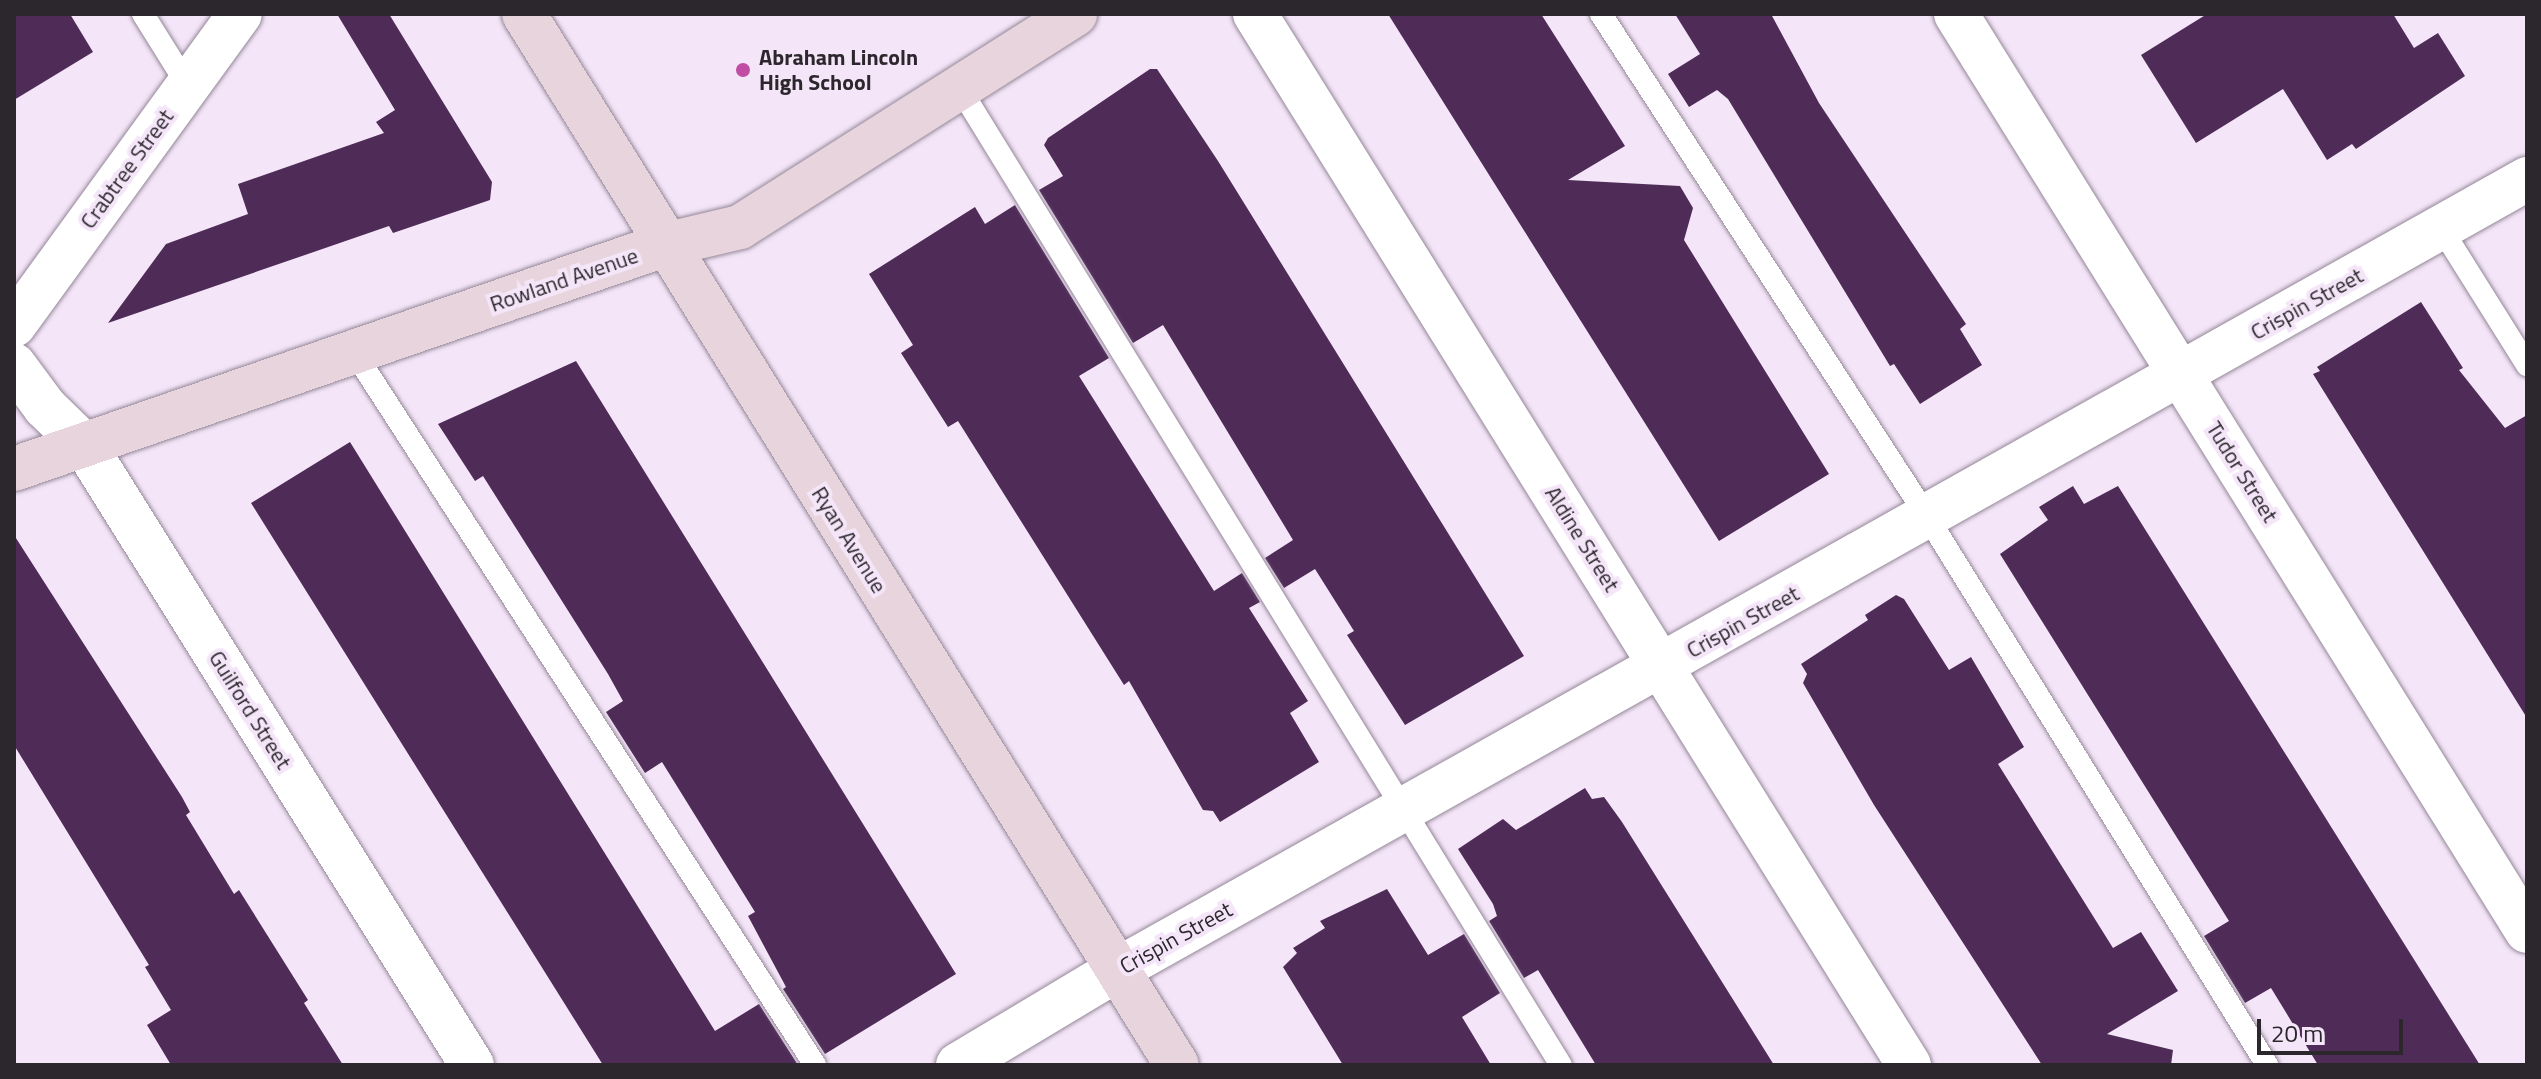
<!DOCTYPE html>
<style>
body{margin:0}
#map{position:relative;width:2541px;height:1079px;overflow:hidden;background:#f4e6f8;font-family:"Titillium Web",sans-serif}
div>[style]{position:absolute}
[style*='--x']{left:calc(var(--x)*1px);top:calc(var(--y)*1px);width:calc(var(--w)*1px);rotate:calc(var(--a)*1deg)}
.building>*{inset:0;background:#4f2b58}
.roads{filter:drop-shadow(0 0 2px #948798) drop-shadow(0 0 2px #948798)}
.lane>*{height:22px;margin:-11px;padding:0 11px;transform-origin:11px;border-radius:11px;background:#fff}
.street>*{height:44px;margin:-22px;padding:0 22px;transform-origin:22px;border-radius:22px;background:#fff}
.secondary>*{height:44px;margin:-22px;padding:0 22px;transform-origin:22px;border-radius:22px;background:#e8d4dc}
.dots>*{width:22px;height:22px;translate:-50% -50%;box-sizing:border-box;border:4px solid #f4e6f8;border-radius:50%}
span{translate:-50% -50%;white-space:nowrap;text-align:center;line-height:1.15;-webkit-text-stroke:8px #f4e6f8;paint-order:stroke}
.poi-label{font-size:22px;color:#2c262d;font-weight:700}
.left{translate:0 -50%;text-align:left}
.street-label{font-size:22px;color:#2c262d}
.frame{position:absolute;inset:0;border:16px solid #2c262d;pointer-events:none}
.scale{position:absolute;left:2257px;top:1019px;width:146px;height:36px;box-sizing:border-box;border:4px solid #2c262d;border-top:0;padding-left:10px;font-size:24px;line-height:28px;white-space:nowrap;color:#2c262d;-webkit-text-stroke:6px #f4e6f8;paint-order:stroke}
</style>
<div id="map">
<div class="building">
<div style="clip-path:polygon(14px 14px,70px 14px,93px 52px,14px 100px)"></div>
<div style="clip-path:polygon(337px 14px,389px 14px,492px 182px,490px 200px,393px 233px,389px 226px,108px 323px,166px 244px,248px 214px,238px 184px,384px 133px,376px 122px,395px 110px)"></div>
<div style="clip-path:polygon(1388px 14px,1541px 14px,1625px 146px,1568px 180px,1680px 186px,1693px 208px,1684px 240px,1829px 474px,1719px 541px)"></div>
<div style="clip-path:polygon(1675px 14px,1771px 14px,1819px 103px,1966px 324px,1960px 329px,1982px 365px,1920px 404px,1894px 364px,1890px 366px,1728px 99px,1717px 90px,1689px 107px,1668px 74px,1700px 54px)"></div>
<div style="clip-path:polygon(2207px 14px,2393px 14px,2414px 48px,2438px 33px,2465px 76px,2356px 149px,2352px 144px,2327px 160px,2283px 89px,2196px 143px,2141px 55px)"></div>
<div style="clip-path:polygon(1150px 69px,1157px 69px,1218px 161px,1524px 656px,1405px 725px,1347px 635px,1354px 631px,1315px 569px,1284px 588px,1265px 558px,1293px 540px,1163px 325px,1133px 343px,1039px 190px,1063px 176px,1044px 145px,1048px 138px)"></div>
<div style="clip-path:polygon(1015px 205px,1109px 358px,1079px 376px,1214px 591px,1242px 573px,1260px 602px,1249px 608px,1308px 701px,1290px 713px,1319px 762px,1220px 822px,1213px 811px,1203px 810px,1129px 681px,1124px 685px,958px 421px,948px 427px,901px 353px,913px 345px,869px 274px,975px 207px,985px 224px)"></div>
<div style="clip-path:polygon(2421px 302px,2463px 368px,2459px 370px,2505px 428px,2527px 415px,2527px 718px,2313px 374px,2320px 371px,2317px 367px)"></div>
<div style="clip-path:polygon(576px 361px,956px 974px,825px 1054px,783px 989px,786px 987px,748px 916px,755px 912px,662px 762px,645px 773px,606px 712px,623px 701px,608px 674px,483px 476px,475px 481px,438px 424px)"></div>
<div style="clip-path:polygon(350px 442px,715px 1031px,759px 1004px,798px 1065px,603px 1065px,251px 503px)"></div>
<div style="clip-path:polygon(2073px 486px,2084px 504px,2118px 486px,2480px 1065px,2318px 1065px,2271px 988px,2245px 1003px,2204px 936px,2229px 921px,2000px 554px,2048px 520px,2039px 507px)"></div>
<div style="clip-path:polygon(14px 535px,182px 797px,190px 812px,186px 815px,234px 894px,239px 890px,308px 1000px,304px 1003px,343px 1065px,171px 1065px,147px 1025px,171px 1010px,145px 967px,149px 965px,14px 745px)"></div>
<div style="clip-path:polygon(1896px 595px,1904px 599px,1949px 670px,1971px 657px,2024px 747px,1998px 764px,2113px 948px,2141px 932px,2178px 991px,2107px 1034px,2173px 1050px,2171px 1065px,2042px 1065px,1874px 805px,1803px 683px,1807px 674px,1801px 664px,1868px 620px,1865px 615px)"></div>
<div style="clip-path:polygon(1585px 788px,1592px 799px,1604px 797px,1622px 822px,1774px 1065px,1596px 1065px,1538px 970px,1524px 978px,1489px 921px,1497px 916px,1493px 904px,1458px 849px,1503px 819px,1516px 830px)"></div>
<div style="clip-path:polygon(1387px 889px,1428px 955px,1464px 934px,1500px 993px,1462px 1017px,1491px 1065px,1343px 1065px,1283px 967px,1297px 953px,1293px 948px,1325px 928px,1320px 921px)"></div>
</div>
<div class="roads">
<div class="lane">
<div style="--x:143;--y:14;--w:85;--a:58"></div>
<div style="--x:1601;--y:14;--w:601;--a:57.02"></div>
<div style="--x:1928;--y:518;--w:644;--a:58.21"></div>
<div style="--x:959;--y:87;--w:1148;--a:58.39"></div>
<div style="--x:2441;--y:228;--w:162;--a:57.9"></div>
<div style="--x:354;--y:352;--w:849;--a:57.11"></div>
</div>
<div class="street">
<div style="--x:1255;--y:14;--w:1238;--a:58.11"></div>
<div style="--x:1956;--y:14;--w:1080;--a:58.09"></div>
<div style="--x:14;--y:325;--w:384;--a:-54"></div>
<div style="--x:14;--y:365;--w:52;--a:53.6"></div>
<div style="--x:45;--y:407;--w:56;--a:44.3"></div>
<div style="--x:85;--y:446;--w:730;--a:57.99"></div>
<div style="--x:958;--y:1065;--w:185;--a:-30.9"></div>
<div style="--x:1117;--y:970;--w:1617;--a:-29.29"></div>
</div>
<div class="secondary">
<div style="--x:524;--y:14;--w:1237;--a:58.15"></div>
<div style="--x:14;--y:469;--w:688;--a:-19.01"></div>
<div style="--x:664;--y:245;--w:78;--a:-13.3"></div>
<div style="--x:740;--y:227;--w:397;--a:-32.4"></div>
</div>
</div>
<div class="dots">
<div style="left:743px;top:70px;background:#c04ca4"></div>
</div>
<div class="poi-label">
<span class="left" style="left:759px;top:70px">Abraham Lincoln<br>High School</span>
</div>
<div class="street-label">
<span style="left:127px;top:169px;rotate:-54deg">Crabtree Street</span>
<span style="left:564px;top:280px;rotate:-19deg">Rowland Avenue</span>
<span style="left:2307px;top:304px;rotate:-29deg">Crispin Street</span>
<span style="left:2242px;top:472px;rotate:58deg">Tudor Street</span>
<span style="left:1582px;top:539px;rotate:58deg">Aldine Street</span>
<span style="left:849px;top:540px;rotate:58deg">Ryan Avenue</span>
<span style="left:1743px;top:622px;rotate:-29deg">Crispin Street</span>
<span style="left:250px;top:710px;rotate:58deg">Guilford Street</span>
<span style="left:1176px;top:938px;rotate:-29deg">Crispin Street</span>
</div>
<div class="frame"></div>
<div class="scale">20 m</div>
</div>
